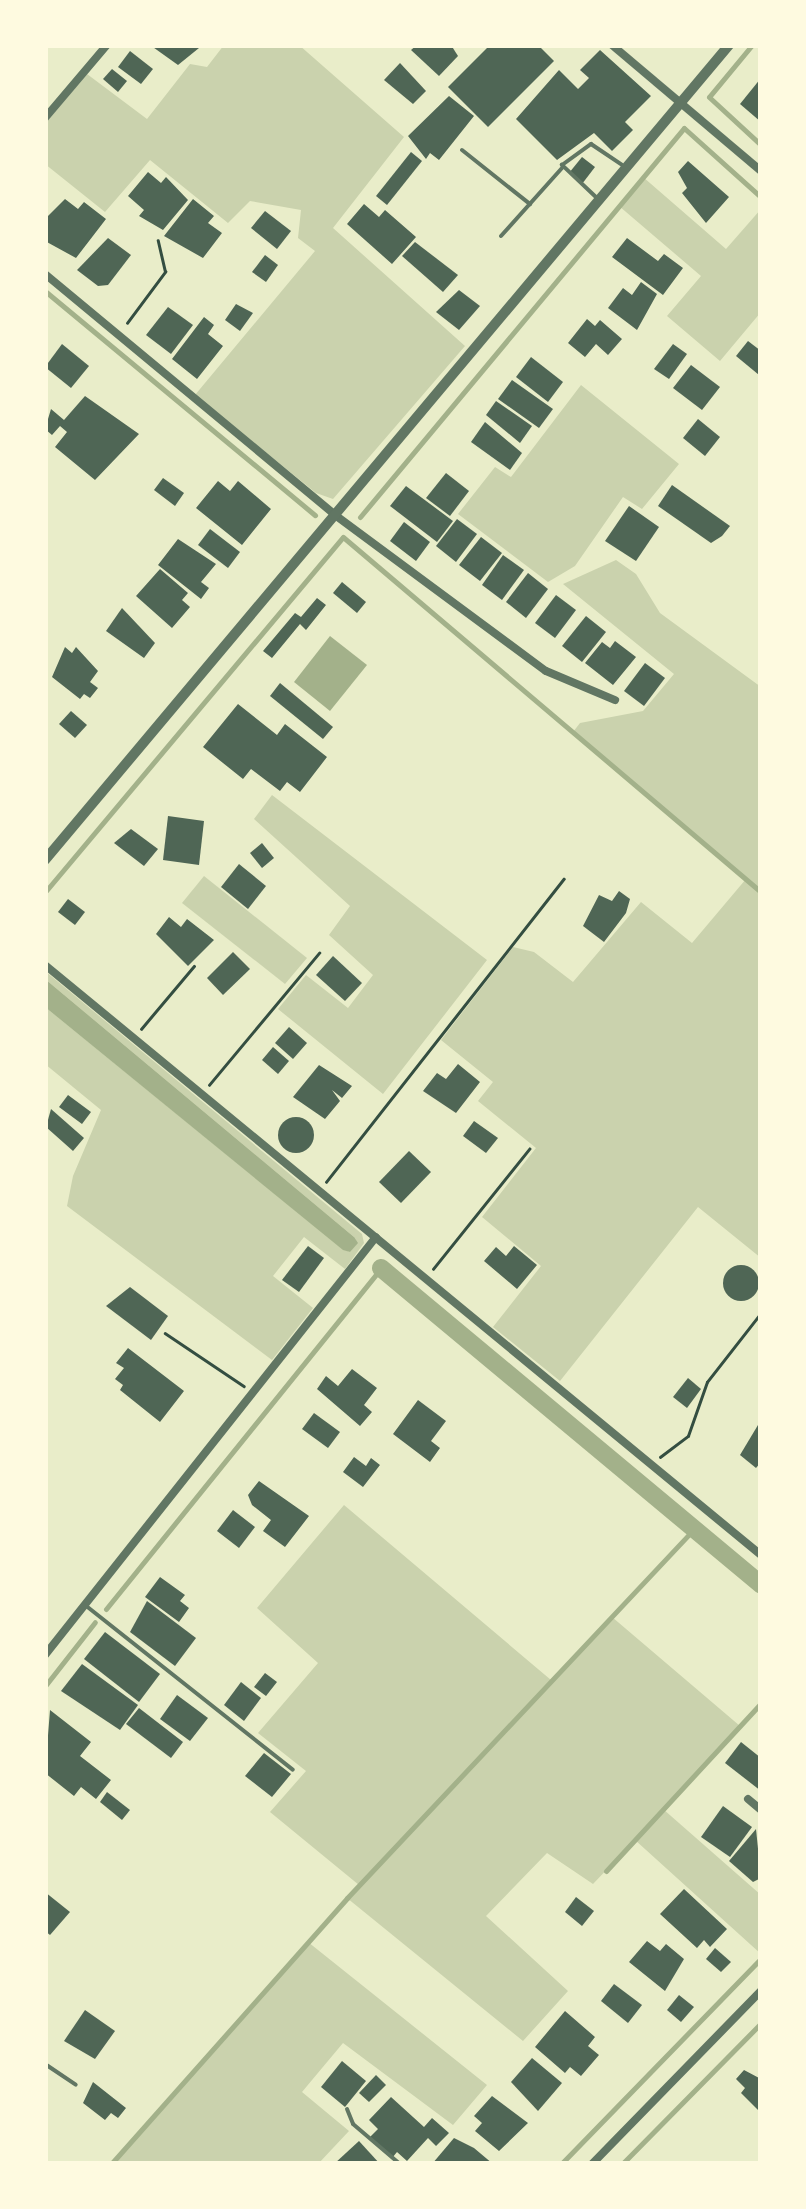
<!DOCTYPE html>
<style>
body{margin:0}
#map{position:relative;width:806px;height:2209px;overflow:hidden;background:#e9edc9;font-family:"Zilla Slab",serif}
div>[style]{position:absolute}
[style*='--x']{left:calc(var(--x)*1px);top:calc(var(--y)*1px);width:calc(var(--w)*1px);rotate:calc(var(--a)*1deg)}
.green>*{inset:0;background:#cad2ad}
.water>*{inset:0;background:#a3b18a}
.stream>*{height:5px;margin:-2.5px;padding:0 2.5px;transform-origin:2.5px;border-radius:2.5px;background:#a3b18a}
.canal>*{height:18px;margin:-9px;padding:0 9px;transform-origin:9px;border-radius:9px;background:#a3b18a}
.building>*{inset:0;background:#4f6655}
.round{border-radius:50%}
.path>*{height:2.5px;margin:-1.25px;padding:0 1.25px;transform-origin:1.25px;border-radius:1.25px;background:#344e41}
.service>*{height:4px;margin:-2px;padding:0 2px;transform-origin:2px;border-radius:2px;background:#617663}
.minor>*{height:8px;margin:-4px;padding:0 4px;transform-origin:4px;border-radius:4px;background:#617663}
.tertiary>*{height:10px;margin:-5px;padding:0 5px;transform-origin:5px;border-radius:5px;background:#617663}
span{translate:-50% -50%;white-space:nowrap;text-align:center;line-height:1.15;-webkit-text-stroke:8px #fefae0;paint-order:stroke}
.frame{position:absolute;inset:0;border:48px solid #fefae0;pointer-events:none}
</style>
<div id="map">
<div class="green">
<div style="clip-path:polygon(224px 45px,299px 45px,404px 137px,333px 228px,465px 346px,333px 499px,316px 493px,195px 395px,315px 251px,298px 238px,301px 210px,250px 201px,228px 223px,150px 160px,105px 212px,45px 164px,45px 124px,87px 74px,147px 119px,190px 64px,207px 67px)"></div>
<div style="clip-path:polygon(643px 177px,726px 249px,761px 209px,761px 312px,720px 361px,667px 316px,701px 276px,619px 206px)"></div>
<div style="clip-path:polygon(581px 385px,679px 464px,642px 509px,623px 497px,575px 566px,548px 582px,458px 514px,495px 467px,511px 477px)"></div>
<div style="clip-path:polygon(616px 560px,636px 574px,660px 613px,761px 687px,761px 1258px,698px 1207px,560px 1381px,493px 1327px,541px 1266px,482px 1217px,536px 1148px,478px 1101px,493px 1082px,441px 1040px,513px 947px,534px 952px,573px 982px,641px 902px,692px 943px,746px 879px,573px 732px,580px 723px,643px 711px,674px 674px,563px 584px)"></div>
<div style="clip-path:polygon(272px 795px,487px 960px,383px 1094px,278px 1009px,306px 975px,348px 1008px,373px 975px,329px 935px,350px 906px,254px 819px)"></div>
<div style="clip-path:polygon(204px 876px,307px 958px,285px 984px,182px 903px)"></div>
<div style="clip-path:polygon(45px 971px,362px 1234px,364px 1243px,345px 1269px,304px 1237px,273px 1276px,313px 1308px,272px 1360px,67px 1206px,73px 1176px,101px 1110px,45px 1064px,45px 1007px,343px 1249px,350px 1252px,354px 1237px,45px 979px)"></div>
<div style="clip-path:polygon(344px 1505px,551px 1680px,612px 1617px,740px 1726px,663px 1809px,761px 1895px,761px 1954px,635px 1840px,593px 1884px,547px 1853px,486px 1916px,568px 1991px,523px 2041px,347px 1898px,359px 1885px,270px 1812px,306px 1771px,258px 1733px,318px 1663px,257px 1608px)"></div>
<div style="clip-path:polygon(308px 1942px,487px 2085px,453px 2125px,343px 2043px,302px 2092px,349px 2131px,318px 2164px,111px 2164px)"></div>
</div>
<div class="water">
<div style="clip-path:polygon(330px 636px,367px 665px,330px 711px,294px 682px)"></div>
<div style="clip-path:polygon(45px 979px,354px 1237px,358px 1243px,350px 1252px,343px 1250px,45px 1007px)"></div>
</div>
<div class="stream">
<div style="--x:752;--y:45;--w:67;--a:129.6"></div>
<div style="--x:709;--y:97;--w:71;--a:42.7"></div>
<div style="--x:45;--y:291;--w:351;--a:39.7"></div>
<div style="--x:360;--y:517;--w:506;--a:-50.21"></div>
<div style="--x:684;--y:128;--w:103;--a:41.9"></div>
<div style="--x:45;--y:892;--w:463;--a:-50"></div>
<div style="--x:343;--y:537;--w:548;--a:40.34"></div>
<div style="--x:106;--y:1609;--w:438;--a:-51.1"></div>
<div style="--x:45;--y:1686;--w:81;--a:-52"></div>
<div style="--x:606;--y:1871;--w:229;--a:-47.3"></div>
<div style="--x:111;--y:2164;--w:356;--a:-48.4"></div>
<div style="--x:347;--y:1898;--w:507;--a:-46.76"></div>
<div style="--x:561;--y:2164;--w:287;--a:-45.8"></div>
<div style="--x:622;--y:2164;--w:198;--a:-45.4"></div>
</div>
<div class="canal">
<div style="--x:381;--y:1268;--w:495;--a:39.8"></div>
</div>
<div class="building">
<div style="clip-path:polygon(150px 45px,195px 45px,199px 48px,178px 65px)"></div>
<div style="clip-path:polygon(417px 45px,451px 45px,458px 56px,439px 76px,411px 50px)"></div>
<div style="clip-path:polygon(490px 45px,538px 45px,554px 61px,488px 127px,448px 87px)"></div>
<div style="clip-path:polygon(600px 50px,651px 96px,625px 122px,633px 130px,612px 151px,594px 133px,557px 160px,516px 119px,559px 70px,578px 89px,589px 78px,580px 70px)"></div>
<div style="clip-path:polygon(130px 51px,153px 69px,141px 84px,118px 67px)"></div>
<div style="clip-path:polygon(400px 63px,426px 91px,413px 104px,384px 80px)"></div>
<div style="clip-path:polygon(112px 69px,127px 81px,118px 92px,103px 79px)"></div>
<div style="clip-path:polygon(761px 78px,761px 122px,740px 104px)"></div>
<div style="clip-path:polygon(449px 96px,474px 116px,439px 160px,430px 153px,426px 159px,408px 136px)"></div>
<div style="clip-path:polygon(411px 152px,422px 161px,387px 205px,376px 196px)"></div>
<div style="clip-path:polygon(582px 157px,595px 167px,582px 184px,569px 173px)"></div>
<div style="clip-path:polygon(688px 161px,729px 197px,706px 223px,682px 193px,687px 188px,678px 172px)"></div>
<div style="clip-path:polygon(148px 172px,161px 183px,166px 177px,188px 200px,163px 230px,139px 216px,144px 210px,128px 196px)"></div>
<div style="clip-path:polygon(65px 199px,78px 209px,84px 202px,106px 219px,76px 258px,45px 241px,45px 219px)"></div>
<div style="clip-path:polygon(193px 199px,214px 216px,208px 223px,222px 233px,203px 258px,164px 236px)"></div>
<div style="clip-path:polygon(364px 204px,379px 217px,385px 210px,416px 237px,392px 264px,347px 224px)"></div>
<div style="clip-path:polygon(265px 211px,291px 231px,277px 249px,251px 228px)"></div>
<div style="clip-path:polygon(108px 238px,131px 255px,108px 285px,98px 286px,77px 270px)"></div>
<div style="clip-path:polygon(627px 238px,658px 261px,664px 254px,683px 268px,663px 295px,612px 257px)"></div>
<div style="clip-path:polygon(415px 242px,458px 275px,443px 292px,402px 256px)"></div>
<div style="clip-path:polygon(265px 255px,278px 265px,266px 282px,252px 272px)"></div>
<div style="clip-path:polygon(641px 282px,657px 294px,637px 330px,608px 308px,623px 288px,632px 295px)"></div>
<div style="clip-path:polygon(459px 290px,480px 306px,459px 330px,436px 312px)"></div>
<div style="clip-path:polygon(236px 304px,253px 313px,240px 331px,225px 320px)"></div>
<div style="clip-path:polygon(168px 307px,193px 325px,171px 354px,146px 335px)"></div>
<div style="clip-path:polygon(204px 317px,214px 325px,208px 334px,223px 346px,197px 379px,172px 359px)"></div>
<div style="clip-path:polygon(587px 319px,595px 326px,600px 320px,622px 339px,608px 355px,596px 344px,585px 357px,568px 343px)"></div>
<div style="clip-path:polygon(748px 341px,761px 351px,759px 375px,736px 356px)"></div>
<div style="clip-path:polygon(62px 344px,89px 366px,71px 388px,45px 367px)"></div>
<div style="clip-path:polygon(673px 344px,687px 354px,669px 379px,654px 369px)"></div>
<div style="clip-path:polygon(531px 357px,563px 382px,548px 402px,516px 377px)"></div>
<div style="clip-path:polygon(691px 365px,720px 387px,702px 410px,673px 388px)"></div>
<div style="clip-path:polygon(512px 380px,553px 409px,539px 428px,498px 399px)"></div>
<div style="clip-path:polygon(85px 396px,139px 434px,95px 480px,55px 447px,67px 432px,60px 426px,52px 435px,45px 429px,51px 409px,64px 420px)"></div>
<div style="clip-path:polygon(496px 401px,532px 426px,520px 443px,486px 415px)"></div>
<div style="clip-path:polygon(698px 419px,720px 437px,705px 456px,683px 438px)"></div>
<div style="clip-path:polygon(485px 422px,522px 453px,510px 470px,471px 442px)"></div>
<div style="clip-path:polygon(446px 473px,469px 491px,450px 516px,426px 498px)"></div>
<div style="clip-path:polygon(163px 478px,184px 493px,175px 506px,154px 490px)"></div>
<div style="clip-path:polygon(218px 481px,230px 491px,238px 481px,271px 509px,242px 545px,196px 508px)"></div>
<div style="clip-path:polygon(672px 485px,730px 526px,722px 536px,711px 543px,658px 506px)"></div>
<div style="clip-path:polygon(406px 486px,453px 521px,437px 542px,390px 506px)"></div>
<div style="clip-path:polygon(629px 506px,659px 527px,636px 561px,605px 541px)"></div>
<div style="clip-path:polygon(457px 519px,477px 534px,456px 562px,436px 546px)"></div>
<div style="clip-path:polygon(404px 522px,430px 542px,416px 561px,390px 541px)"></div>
<div style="clip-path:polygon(210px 529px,240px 552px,228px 568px,198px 545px)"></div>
<div style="clip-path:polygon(481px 537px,502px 553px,480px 581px,459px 565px)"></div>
<div style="clip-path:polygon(178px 539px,216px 564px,201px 582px,209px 588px,201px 599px,158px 565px)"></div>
<div style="clip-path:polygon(503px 555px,524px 570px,502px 600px,482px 585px)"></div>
<div style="clip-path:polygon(160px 569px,188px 593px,182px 600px,190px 607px,172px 628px,136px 596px)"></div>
<div style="clip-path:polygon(528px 573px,548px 589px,526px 618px,506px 602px)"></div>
<div style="clip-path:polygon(342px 582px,366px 602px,357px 613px,333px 593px)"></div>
<div style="clip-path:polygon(556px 595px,576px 610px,555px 638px,535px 623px)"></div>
<div style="clip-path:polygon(317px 598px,326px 605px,306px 630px,300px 624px,272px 658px,263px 651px,295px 613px,301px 617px)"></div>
<div style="clip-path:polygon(122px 608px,155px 643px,144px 658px,106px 631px)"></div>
<div style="clip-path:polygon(586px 616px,606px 632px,582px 662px,562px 646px)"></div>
<div style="clip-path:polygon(615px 641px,636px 657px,613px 685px,585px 663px,602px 642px,610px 648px)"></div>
<div style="clip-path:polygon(65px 647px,72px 653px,76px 647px,98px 671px,90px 682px,98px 688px,90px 698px,84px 694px,80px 699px,52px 677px)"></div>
<div style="clip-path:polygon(645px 663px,665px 678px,644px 706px,624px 691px)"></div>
<div style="clip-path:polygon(280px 683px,333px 727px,323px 739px,270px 696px)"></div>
<div style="clip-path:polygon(238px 704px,277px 735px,285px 724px,327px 757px,300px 792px,287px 782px,280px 791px,251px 769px,243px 779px,203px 747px)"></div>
<div style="clip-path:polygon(71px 711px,87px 725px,75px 738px,59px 724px)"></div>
<div style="clip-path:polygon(168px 816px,204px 821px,199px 865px,163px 860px)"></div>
<div style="clip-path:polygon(131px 829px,158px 849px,144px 866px,114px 843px)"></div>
<div style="clip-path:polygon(262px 843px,274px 858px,262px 868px,250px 853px)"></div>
<div style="clip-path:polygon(239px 864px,266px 886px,248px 909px,221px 887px)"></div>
<div style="clip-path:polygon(619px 891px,630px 899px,626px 913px,604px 942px,583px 926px,599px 895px,612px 901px)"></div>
<div style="clip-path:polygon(68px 899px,85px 912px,75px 925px,58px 912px)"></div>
<div style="clip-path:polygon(169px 917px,181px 927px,187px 919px,214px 940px,188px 966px,156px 934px)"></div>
<div style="clip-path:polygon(233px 952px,250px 969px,223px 995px,207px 978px)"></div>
<div style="clip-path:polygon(333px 956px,362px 983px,345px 1001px,316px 975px)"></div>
<div style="clip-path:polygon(289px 1027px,307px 1043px,293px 1059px,275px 1043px)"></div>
<div style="clip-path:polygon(273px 1047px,289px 1061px,278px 1074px,262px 1060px)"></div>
<div style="clip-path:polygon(458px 1064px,480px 1082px,456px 1113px,423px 1091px,437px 1073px,446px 1079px)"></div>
<div style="clip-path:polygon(319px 1065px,352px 1086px,342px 1098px,332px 1090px,340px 1101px,325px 1119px,293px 1097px)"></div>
<div style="clip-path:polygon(68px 1095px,91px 1112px,82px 1124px,59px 1107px)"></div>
<div style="clip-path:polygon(51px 1109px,84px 1138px,73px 1151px,46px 1127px)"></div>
<div class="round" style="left:278px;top:1117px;width:36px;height:36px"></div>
<div style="clip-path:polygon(474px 1121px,498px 1138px,486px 1153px,463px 1136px)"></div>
<div style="clip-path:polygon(409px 1151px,431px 1172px,401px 1203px,379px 1182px)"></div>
<div style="clip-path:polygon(308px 1246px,324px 1258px,299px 1292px,282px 1280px)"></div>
<div style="clip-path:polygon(514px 1246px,537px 1265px,517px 1289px,484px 1261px,496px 1247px,506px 1256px)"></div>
<div class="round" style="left:723px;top:1265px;width:36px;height:36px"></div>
<div style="clip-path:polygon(130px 1287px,168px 1316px,151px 1340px,106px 1306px)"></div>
<div style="clip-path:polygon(128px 1348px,184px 1391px,160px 1422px,120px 1390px,123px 1385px,115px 1379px,124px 1368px,116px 1363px)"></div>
<div style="clip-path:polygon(352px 1369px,377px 1388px,364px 1405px,372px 1412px,360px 1426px,317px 1389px,326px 1376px,338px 1386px)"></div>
<div style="clip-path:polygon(688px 1378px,701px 1389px,687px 1408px,673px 1397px)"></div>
<div style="clip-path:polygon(418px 1400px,446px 1421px,431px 1441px,440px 1448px,430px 1462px,393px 1434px)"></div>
<div style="clip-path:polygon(314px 1413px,340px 1432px,328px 1448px,302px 1429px)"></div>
<div style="clip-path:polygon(761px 1420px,761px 1462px,756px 1468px,740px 1455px)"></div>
<div style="clip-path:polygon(354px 1457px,366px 1466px,371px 1458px,380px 1465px,363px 1487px,343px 1472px)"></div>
<div style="clip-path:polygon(259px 1481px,309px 1516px,285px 1547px,263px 1531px,271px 1520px,252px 1505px,248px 1495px)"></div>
<div style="clip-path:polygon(233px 1510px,255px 1527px,239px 1548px,217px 1531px)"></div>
<div style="clip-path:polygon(160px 1577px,185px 1595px,180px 1601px,189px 1608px,179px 1622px,145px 1597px)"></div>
<div style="clip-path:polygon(147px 1601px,196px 1638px,175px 1666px,130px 1632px)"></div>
<div style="clip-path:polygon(105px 1632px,160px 1674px,139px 1702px,84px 1659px)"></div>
<div style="clip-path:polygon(82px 1664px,138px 1705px,120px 1730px,61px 1691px)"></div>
<div style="clip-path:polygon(265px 1673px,277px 1682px,266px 1696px,254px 1687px)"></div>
<div style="clip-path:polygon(241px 1682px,261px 1698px,244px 1721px,224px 1705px)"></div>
<div style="clip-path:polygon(177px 1695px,208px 1718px,190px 1741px,160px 1719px)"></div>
<div style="clip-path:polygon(139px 1708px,183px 1742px,171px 1758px,126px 1724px)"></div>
<div style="clip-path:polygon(50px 1710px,91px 1742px,80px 1756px,111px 1780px,96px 1799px,81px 1787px,74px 1796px,45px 1773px)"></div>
<div style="clip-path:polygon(741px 1742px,761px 1758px,761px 1791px,725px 1763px)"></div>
<div style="clip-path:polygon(264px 1753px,291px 1774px,272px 1797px,245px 1776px)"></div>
<div style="clip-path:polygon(107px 1792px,130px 1810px,122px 1820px,100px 1802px)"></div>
<div style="clip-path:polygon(723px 1806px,752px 1827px,730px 1857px,701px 1837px)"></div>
<div style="clip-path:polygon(756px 1829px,761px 1878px,753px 1882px,729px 1861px)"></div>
<div style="clip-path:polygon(684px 1889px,727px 1929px,710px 1947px,704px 1940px,697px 1948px,660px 1914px)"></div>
<div style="clip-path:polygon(45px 1892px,70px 1912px,50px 1935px,45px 1931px)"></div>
<div style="clip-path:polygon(576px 1897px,594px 1911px,582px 1926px,565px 1912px)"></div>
<div style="clip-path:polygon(647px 1941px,660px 1951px,666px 1944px,684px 1959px,665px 1991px,629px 1962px)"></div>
<div style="clip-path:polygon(715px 1948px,731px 1962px,721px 1972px,706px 1959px)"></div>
<div style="clip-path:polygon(614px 1984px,642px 2005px,628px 2023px,601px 2001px)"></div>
<div style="clip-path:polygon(679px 1995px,694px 2007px,681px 2022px,667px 2010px)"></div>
<div style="clip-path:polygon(85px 2010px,115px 2031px,95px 2059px,64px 2041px)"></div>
<div style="clip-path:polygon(565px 2011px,595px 2037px,588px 2046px,599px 2055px,581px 2076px,570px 2067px,565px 2073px,535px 2047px)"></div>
<div style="clip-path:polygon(532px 2058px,562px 2083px,538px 2111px,511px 2082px)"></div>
<div style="clip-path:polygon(342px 2061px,366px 2081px,345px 2107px,321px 2087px)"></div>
<div style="clip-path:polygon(744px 2070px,761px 2079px,761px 2113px,741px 2093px,745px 2088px,736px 2079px)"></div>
<div style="clip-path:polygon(376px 2075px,386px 2085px,369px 2102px,359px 2093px)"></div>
<div style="clip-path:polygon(93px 2082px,126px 2108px,118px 2118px,111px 2113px,105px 2120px,83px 2103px)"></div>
<div style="clip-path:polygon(492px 2096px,528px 2123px,499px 2151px,475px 2131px,482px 2123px,474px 2116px)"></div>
<div style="clip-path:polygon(391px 2097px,424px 2127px,432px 2118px,449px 2133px,436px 2146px,428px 2138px,407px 2161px,397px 2152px,392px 2158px,370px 2137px,378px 2129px,369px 2120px)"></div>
<div style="clip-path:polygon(454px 2138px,474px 2148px,493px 2164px,432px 2164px)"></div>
<div style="clip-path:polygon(359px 2141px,380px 2164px,334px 2164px)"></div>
</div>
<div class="path">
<div style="--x:127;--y:323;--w:64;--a:-53.3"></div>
<div style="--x:165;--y:272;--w:32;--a:-103"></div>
<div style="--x:141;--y:1029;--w:82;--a:-49.9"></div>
<div style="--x:209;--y:1085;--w:172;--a:-50.2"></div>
<div style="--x:326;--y:1182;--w:385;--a:-51.9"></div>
<div style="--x:433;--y:1269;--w:154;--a:-51.3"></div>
<div style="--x:165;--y:1333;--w:95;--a:33.9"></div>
<div style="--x:660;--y:1457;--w:35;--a:-37"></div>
<div style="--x:688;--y:1436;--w:57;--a:-70.6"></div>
<div style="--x:707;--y:1382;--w:88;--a:-52"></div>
</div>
<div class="service">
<div style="--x:462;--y:150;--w:87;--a:38.5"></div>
<div style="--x:598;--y:199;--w:50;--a:-136.6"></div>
<div style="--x:562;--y:165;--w:36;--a:-36"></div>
<div style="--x:591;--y:144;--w:37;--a:34"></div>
<div style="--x:501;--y:236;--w:91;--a:-48.1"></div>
<div style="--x:85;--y:1605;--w:265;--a:38.4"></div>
<div style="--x:45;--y:2064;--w:37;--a:34"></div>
<div style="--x:347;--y:2109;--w:16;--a:68"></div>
<div style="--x:353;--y:2124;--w:62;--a:40.4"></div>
</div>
<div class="minor">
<div style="--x:612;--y:45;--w:195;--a:40.2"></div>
<div style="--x:45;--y:118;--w:96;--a:-49.7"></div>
<div style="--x:45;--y:274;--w:377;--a:39.7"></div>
<div style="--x:335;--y:515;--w:262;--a:36.5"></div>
<div style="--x:546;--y:671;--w:75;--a:22.8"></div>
<div style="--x:45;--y:965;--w:928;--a:39.49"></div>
<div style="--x:45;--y:1655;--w:533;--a:-51.63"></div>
<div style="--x:748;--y:1799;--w:17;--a:40"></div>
<div style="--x:592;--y:2164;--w:242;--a:-45.7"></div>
</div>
<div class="tertiary">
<div style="--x:45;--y:860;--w:1064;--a:-49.99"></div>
</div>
<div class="frame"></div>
</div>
